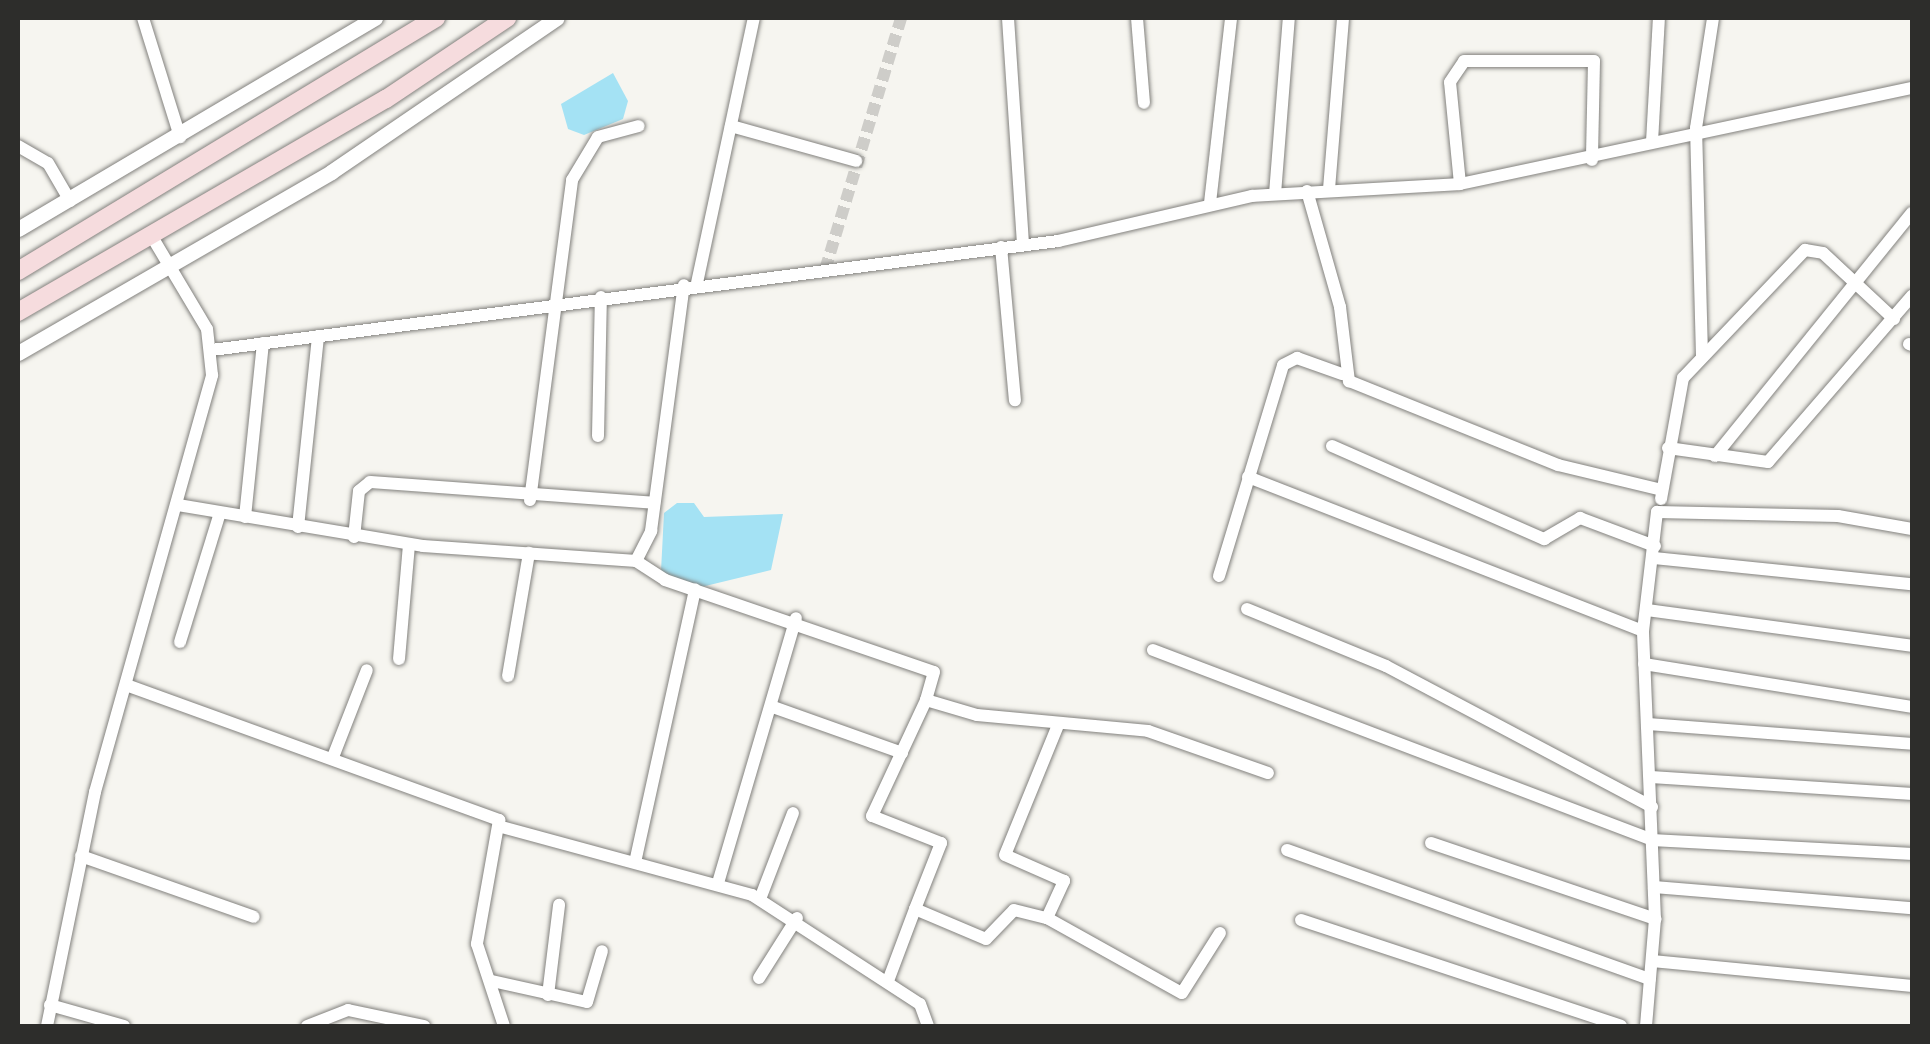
<!DOCTYPE html>
<style>
body{margin:0}
#map{position:relative;width:1930px;height:1044px;overflow:hidden;background:#f6f5f0;font-family:Montserrat,sans-serif}
div>[style]{position:absolute}
[style*='--x']{left:calc(var(--x)*1px);top:calc(var(--y)*1px);width:calc(var(--w)*1px);rotate:calc(var(--a)*1deg)}
.water>*{inset:0;background:#a4e2f4}
.minor-tunnel>*{height:12px;margin-top:-6px;transform-origin:0;background:repeating-linear-gradient(90deg,#cecdc9 0 12px,transparent 0 18px)}
.roads{filter:drop-shadow(0 0 2px #82817d) drop-shadow(0 0 2px #82817d)}
.minor>*{height:12px;margin:-6px;padding:0 6px;transform-origin:6px;border-radius:6px;background:#fff}
.tertiary>*{height:15px;margin:-7.5px;padding:0 7.5px;transform-origin:7.5px;border-radius:7.5px;background:#fff}
.secondary>*{height:18px;margin:-9px;padding:0 9px;transform-origin:9px;border-radius:9px;background:#f6dcde}
span{translate:-50% -50%;white-space:nowrap;text-align:center;line-height:1.15;-webkit-text-stroke:10px #fff;paint-order:stroke}
.frame{position:absolute;inset:0;border:20px solid #2d2d2b;pointer-events:none}
</style>
<div id="map">
<div class="water">
<div style="clip-path:polygon(613px 73px,628px 101px,623px 119px,584px 135px,568px 129px,561px 104px)"></div>
<div style="clip-path:polygon(677px 503px,694px 503px,704px 517px,783px 514px,771px 570px,693px 589px,661px 571px,664px 513px)"></div>
</div>
<div class="minor-tunnel">
<div style="--x:825;--y:270;--w:263;--a:-73.2"></div>
</div>
<div class="roads">
<div class="minor">
<div style="--x:143;--y:18;--w:125;--a:72.7"></div>
<div style="--x:1008;--y:18;--w:227;--a:86.2"></div>
<div style="--x:1137;--y:18;--w:85;--a:85.3"></div>
<div style="--x:731;--y:126;--w:130;--a:15.6"></div>
<div style="--x:1652;--y:142;--w:124;--a:-86.8"></div>
<div style="--x:18;--y:146;--w:34;--a:30"></div>
<div style="--x:48;--y:163;--w:44;--a:59.9"></div>
<div style="--x:1460;--y:184;--w:102;--a:-95.6"></div>
<div style="--x:1450;--y:82;--w:25;--a:-56"></div>
<div style="--x:1464;--y:61;--w:130;--a:0"></div>
<div style="--x:1594;--y:61;--w:99;--a:91.2"></div>
<div style="--x:1329;--y:189;--w:172;--a:-85.3"></div>
<div style="--x:1307;--y:191;--w:121;--a:74.1"></div>
<div style="--x:1340;--y:307;--w:75;--a:83.1"></div>
<div style="--x:1349;--y:381;--w:225;--a:21.9"></div>
<div style="--x:1558;--y:465;--w:107;--a:13.5"></div>
<div style="--x:1275;--y:194;--w:177;--a:-85.5"></div>
<div style="--x:1210;--y:203;--w:186;--a:-83.5"></div>
<div style="--x:1001;--y:247;--w:154;--a:84.8"></div>
<div style="--x:697;--y:283;--w:271;--a:-77.9"></div>
<div style="--x:1909;--y:344;--w:3;--a:18"></div>
<div style="--x:212;--y:350;--w:853;--a:-7.34"></div>
<div style="--x:1058;--y:241;--w:199;--a:-13.1"></div>
<div style="--x:1252;--y:196;--w:208;--a:-3.3"></div>
<div style="--x:1460;--y:184;--w:462;--a:-12"></div>
<div style="--x:1702;--y:356;--w:228;--a:-91.5"></div>
<div style="--x:1696;--y:128;--w:111;--a:-81.2"></div>
<div style="--x:598;--y:436;--w:139;--a:-88.8"></div>
<div style="--x:1332;--y:446;--w:232;--a:23.7"></div>
<div style="--x:1544;--y:539;--w:42;--a:-30.3"></div>
<div style="--x:1580;--y:518;--w:80;--a:20.5"></div>
<div style="--x:1668;--y:448;--w:101;--a:8"></div>
<div style="--x:1768;--y:462;--w:220;--a:-49.1"></div>
<div style="--x:1715;--y:456;--w:313;--a:-51"></div>
<div style="--x:1248;--y:477;--w:424;--a:21.3"></div>
<div style="--x:1661;--y:499;--w:123;--a:-79.7"></div>
<div style="--x:1683;--y:378;--w:177;--a:-46.4"></div>
<div style="--x:1805;--y:250;--w:18;--a:9"></div>
<div style="--x:1823;--y:253;--w:97;--a:42.9"></div>
<div style="--x:530;--y:500;--w:323;--a:-82.5"></div>
<div style="--x:572;--y:180;--w:50;--a:-58.8"></div>
<div style="--x:598;--y:137;--w:42;--a:-15"></div>
<div style="--x:178;--y:505;--w:248;--a:9.5"></div>
<div style="--x:423;--y:546;--w:214;--a:4"></div>
<div style="--x:636;--y:561;--w:34;--a:-63"></div>
<div style="--x:651;--y:531;--w:248;--a:-82.4"></div>
<div style="--x:245;--y:517;--w:175;--a:-84.1"></div>
<div style="--x:298;--y:527;--w:192;--a:-84"></div>
<div style="--x:354;--y:537;--w:46;--a:-83.8"></div>
<div style="--x:359;--y:491;--w:14;--a:-39"></div>
<div style="--x:370;--y:482;--w:285;--a:4.2"></div>
<div style="--x:1654;--y:558;--w:259;--a:5.8"></div>
<div style="--x:636;--y:561;--w:35;--a:33"></div>
<div style="--x:665;--y:580;--w:284;--a:18.9"></div>
<div style="--x:934;--y:672;--w:29;--a:106"></div>
<div style="--x:926;--y:700;--w:53;--a:16.4"></div>
<div style="--x:977;--y:715;--w:172;--a:5.3"></div>
<div style="--x:1148;--y:731;--w:127;--a:19.3"></div>
<div style="--x:1219;--y:576;--w:220;--a:-73.1"></div>
<div style="--x:1283;--y:365;--w:16;--a:-27"></div>
<div style="--x:1297;--y:358;--w:48;--a:19.6"></div>
<div style="--x:1247;--y:609;--w:150;--a:22.3"></div>
<div style="--x:1386;--y:666;--w:301;--a:27.9"></div>
<div style="--x:1647;--y:610;--w:267;--a:7.7"></div>
<div style="--x:180;--y:642;--w:135;--a:-72.8"></div>
<div style="--x:1153;--y:650;--w:535;--a:20.81"></div>
<div style="--x:1653;--y:840;--w:259;--a:3.1"></div>
<div style="--x:399;--y:659;--w:115;--a:-85"></div>
<div style="--x:1644;--y:664;--w:271;--a:9.1"></div>
<div style="--x:508;--y:676;--w:125;--a:-80.3"></div>
<div style="--x:129;--y:686;--w:394;--a:19.9"></div>
<div style="--x:499;--y:820;--w:126;--a:100.1"></div>
<div style="--x:477;--y:944;--w:86;--a:71.8"></div>
<div style="--x:773;--y:707;--w:137;--a:19.6"></div>
<div style="--x:1648;--y:724;--w:265;--a:4.3"></div>
<div style="--x:333;--y:757;--w:93;--a:-68.7"></div>
<div style="--x:1651;--y:777;--w:262;--a:3.7"></div>
<div style="--x:502;--y:827;--w:259;--a:15.2"></div>
<div style="--x:752;--y:895;--w:200;--a:33"></div>
<div style="--x:920;--y:1004;--w:23;--a:70"></div>
<div style="--x:1431;--y:843;--w:237;--a:18.7"></div>
<div style="--x:1287;--y:850;--w:385;--a:19.6"></div>
<div style="--x:81;--y:856;--w:183;--a:19.4"></div>
<div style="--x:636;--y:858;--w:275;--a:-77.6"></div>
<div style="--x:718;--y:883;--w:276;--a:-73.6"></div>
<div style="--x:1654;--y:887;--w:259;--a:4.7"></div>
<div style="--x:760;--y:899;--w:92;--a:-69"></div>
<div style="--x:915;--y:909;--w:71;--a:-68.5"></div>
<div style="--x:941;--y:843;--w:74;--a:-158.6"></div>
<div style="--x:872;--y:816;--w:128;--a:-65"></div>
<div style="--x:1047;--y:918;--w:41;--a:-65.3"></div>
<div style="--x:1064;--y:881;--w:64;--a:-156.2"></div>
<div style="--x:1005;--y:855;--w:140;--a:-67.8"></div>
<div style="--x:1301;--y:920;--w:337;--a:18.3"></div>
<div style="--x:1653;--y:961;--w:260;--a:5.5"></div>
<div style="--x:759;--y:978;--w:71;--a:-57.7"></div>
<div style="--x:492;--y:981;--w:97;--a:12.5"></div>
<div style="--x:587;--y:1002;--w:53;--a:-73.6"></div>
<div style="--x:888;--y:981;--w:77;--a:-69.4"></div>
<div style="--x:915;--y:909;--w:77;--a:22.9"></div>
<div style="--x:986;--y:939;--w:40;--a:-46"></div>
<div style="--x:1014;--y:910;--w:34;--a:14"></div>
<div style="--x:1047;--y:918;--w:154;--a:29.1"></div>
<div style="--x:1182;--y:993;--w:71;--a:-57.7"></div>
<div style="--x:548;--y:995;--w:91;--a:-83"></div>
<div style="--x:50;--y:1005;--w:77;--a:15.8"></div>
<div style="--x:47;--y:1026;--w:239;--a:-78.4"></div>
<div style="--x:95;--y:792;--w:433;--a:-74.3"></div>
<div style="--x:212;--y:375;--w:46;--a:-96.2"></div>
<div style="--x:207;--y:329;--w:109;--a:-120.8"></div>
<div style="--x:307;--y:1026;--w:44;--a:-21.3"></div>
<div style="--x:348;--y:1010;--w:78;--a:11.9"></div>
<div style="--x:1646;--y:1026;--w:107;--a:-85.2"></div>
<div style="--x:1655;--y:919;--w:288;--a:-92.4"></div>
<div style="--x:1643;--y:631;--w:120;--a:-83.3"></div>
<div style="--x:1657;--y:512;--w:181;--a:1.3"></div>
<div style="--x:1838;--y:516;--w:75;--a:10"></div>
</div>
<div class="tertiary">
<div style="--x:18;--y:229;--w:415;--a:-30.6"></div>
<div style="--x:18;--y:353;--w:362;--a:-30"></div>
<div style="--x:331;--y:172;--w:273;--a:-34.3"></div>
</div>
<div class="secondary">
<div style="--x:18;--y:271;--w:489;--a:-31.2"></div>
<div style="--x:18;--y:312;--w:425;--a:-30.1"></div>
<div style="--x:386;--y:99;--w:146;--a:-33.8"></div>
</div>
</div>
<div class="frame"></div>
</div>
